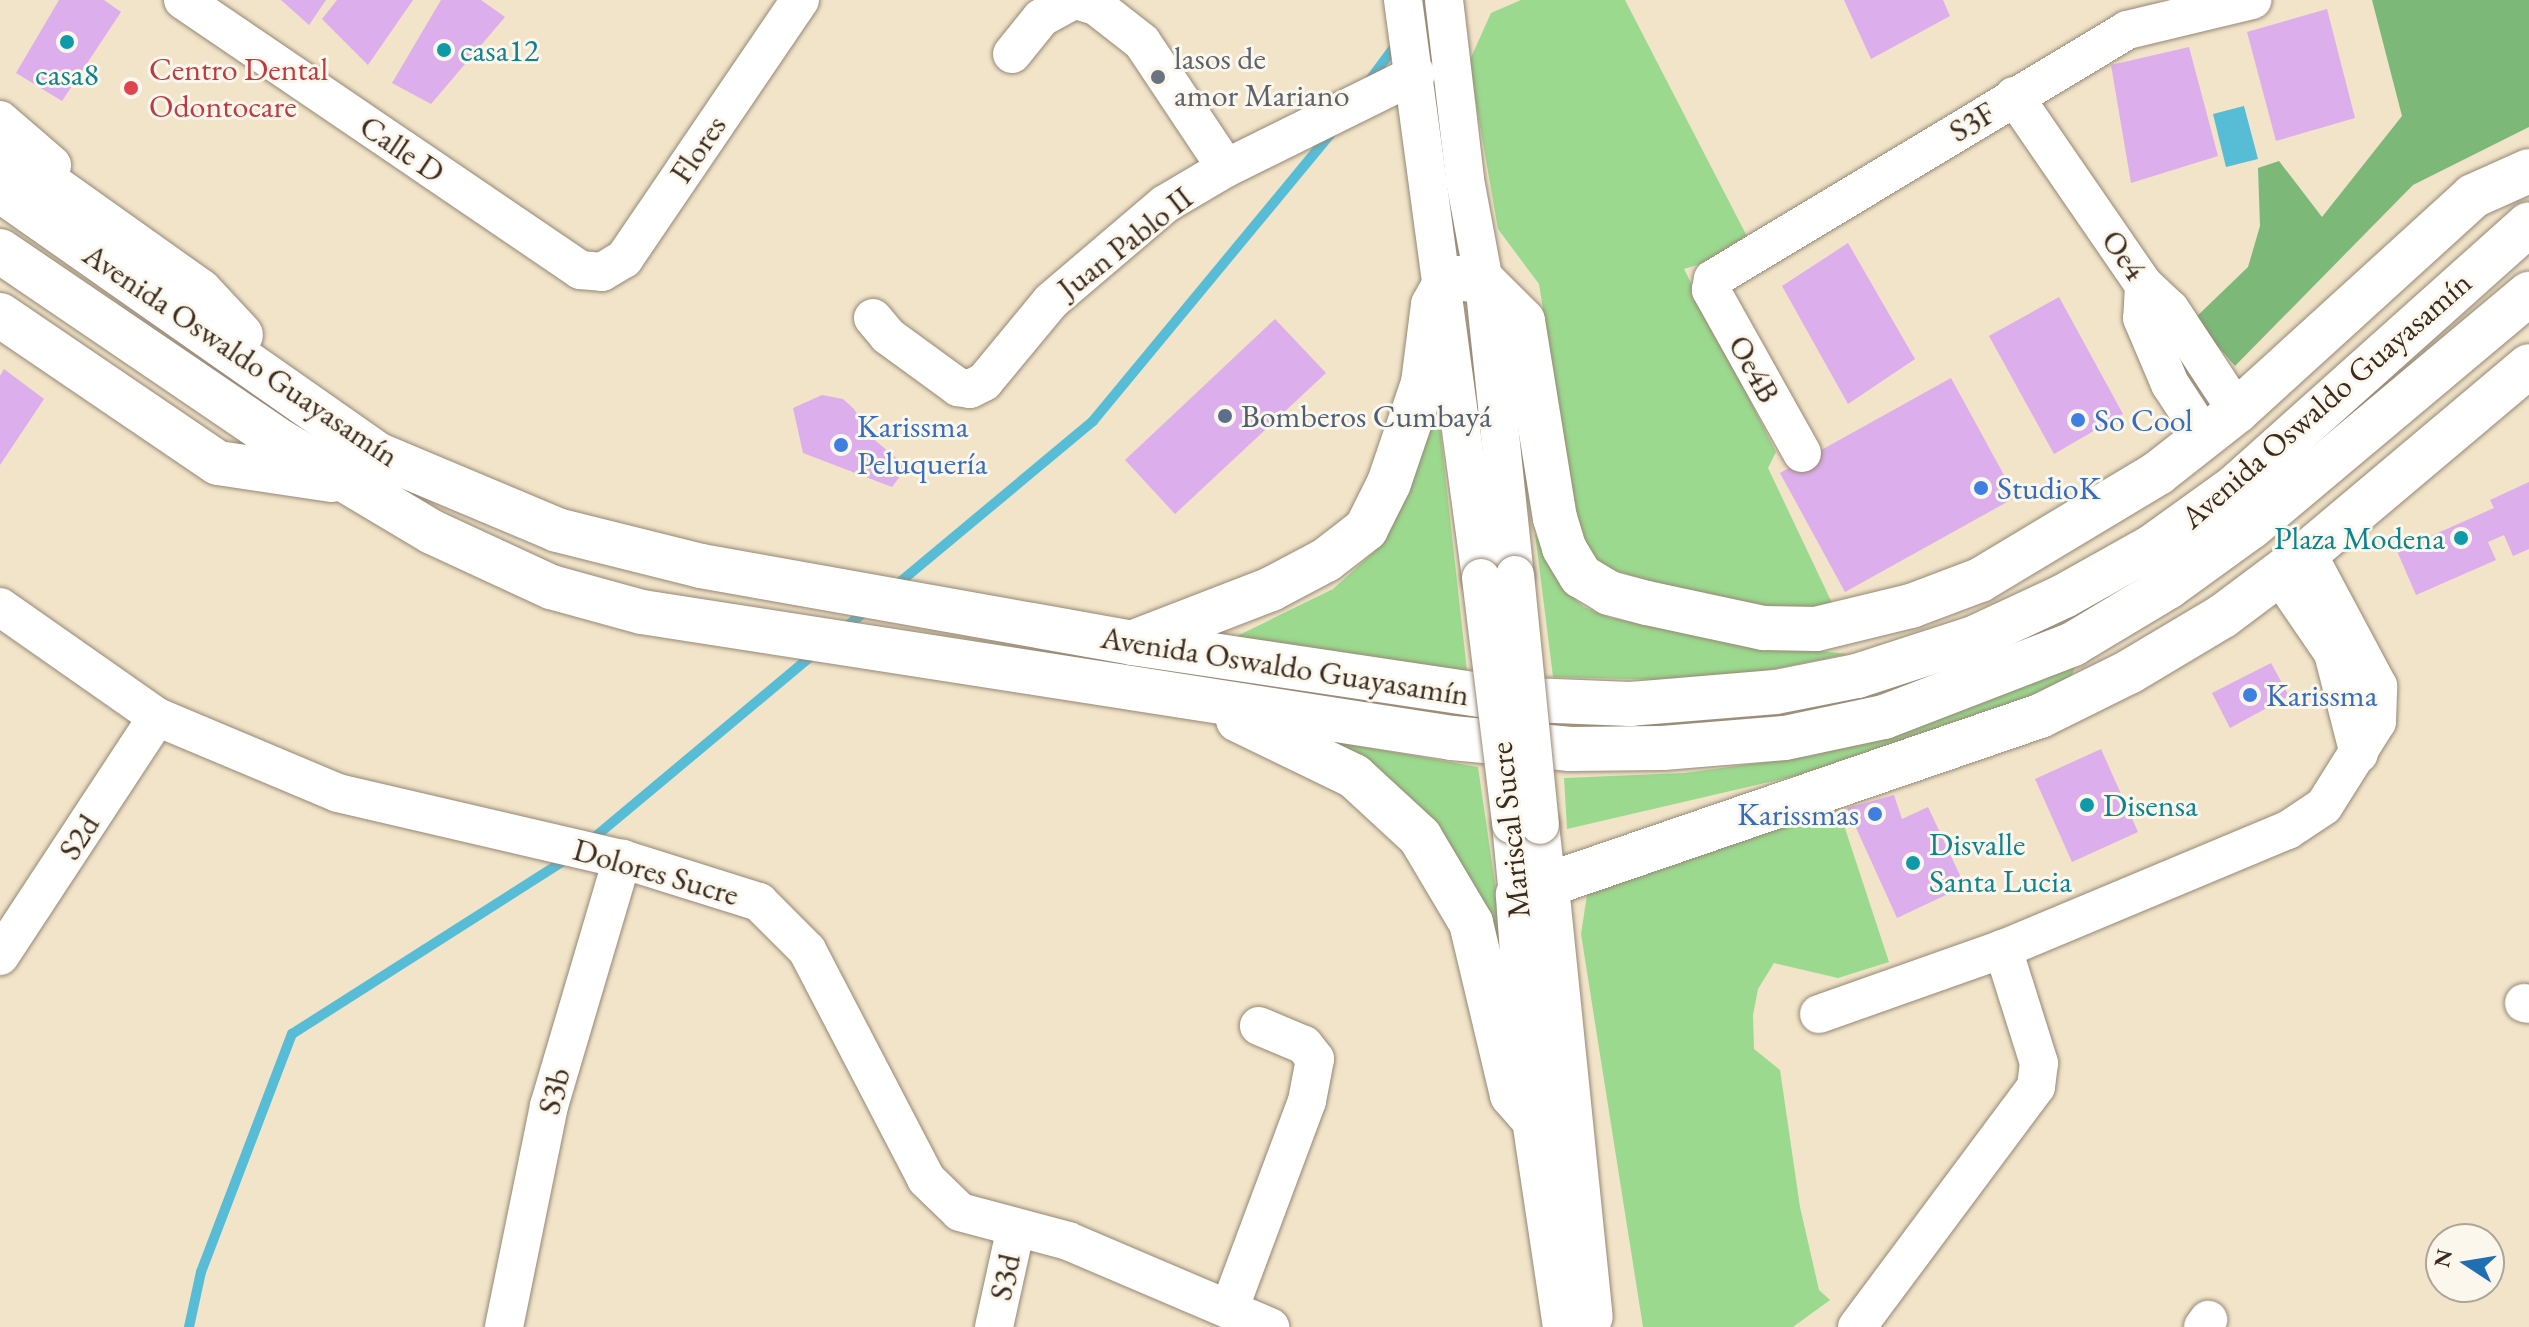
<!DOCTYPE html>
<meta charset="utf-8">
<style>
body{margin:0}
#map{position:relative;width:2529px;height:1327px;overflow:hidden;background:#f1e4c9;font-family:"EB Garamond",serif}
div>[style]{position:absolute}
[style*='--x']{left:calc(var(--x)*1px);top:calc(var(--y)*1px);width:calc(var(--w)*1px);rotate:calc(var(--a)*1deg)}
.green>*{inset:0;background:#9bd98e}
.forest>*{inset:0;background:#7cb979}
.water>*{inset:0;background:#57bcd6}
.stream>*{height:10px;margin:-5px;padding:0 5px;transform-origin:5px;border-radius:5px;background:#57bcd6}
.building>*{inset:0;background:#dcaeeb}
.roads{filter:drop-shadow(0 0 2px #968774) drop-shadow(0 0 2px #968774)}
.minor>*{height:38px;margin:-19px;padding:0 19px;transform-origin:19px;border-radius:19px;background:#fff}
.tertiary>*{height:44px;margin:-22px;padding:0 22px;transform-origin:22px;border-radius:22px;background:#fff}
.primary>*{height:44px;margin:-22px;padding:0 22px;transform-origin:22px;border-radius:22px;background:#fff}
.bridges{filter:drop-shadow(0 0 2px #968774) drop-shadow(0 0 2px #968774)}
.minor-bridge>*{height:38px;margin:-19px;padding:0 19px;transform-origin:19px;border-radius:19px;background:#fff}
.dots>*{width:22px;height:22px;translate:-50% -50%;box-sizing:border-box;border:4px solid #fbf7ec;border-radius:50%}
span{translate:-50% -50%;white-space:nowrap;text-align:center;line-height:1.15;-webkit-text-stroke:6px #fbf7ec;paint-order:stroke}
.culture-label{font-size:32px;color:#0d838f}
.left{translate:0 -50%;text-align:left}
.right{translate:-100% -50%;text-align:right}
.worship-label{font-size:32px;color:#5b616d}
.health-label{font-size:32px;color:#be3a42}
.street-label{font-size:32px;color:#3b2a1e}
.service-label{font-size:32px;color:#4e5e75}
.shop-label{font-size:32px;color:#366cbe}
.north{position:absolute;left:2425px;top:1223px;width:80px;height:80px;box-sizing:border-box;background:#fbf7ec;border:2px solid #aea59a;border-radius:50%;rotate:282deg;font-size:22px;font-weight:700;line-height:32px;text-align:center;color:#3b2a1e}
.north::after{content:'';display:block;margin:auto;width:28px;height:36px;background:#1f6fb2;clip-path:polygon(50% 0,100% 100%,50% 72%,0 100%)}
</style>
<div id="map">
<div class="green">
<div style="clip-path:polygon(1521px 0,1625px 0,1753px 248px,1684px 269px,1776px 452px,1768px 468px,1834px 607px,1769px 606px,1667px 587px,1583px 560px,1539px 284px,1498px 229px,1469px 62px,1491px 13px)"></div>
<div style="clip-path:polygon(1438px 410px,1467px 671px,1233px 638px,1333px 589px,1376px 550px)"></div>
<div style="clip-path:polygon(1535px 533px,1561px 587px,1584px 607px,1611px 618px,1723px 640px,1848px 654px,1759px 672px,1665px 680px,1553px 677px)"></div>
<div style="clip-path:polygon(2077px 662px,2069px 683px,1834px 767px,1567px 829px,1564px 778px,1684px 773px,1811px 756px,1926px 723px)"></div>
<div style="clip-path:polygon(1303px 736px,1478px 767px,1508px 973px,1486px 909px)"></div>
<div style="clip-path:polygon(1838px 807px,1889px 962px,1838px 978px,1774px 963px,1758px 989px,1753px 1015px,1754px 1049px,1780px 1070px,1800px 1207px,1819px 1290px,1830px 1300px,1793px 1327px,1643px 1327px,1581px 934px,1590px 875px)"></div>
</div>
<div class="forest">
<div style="clip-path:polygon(2372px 0,2529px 0,2529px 127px,2413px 185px,2235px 366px,2194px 319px,2248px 267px,2260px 226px,2258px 168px,2279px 161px,2322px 217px,2402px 116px)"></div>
</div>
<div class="water">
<div style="clip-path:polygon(2244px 106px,2258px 159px,2226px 167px,2213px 114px)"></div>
</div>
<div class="stream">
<div style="--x:1367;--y:84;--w:52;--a:-53.6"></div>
<div style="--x:894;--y:587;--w:259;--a:-39.8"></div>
<div style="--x:1093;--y:421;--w:376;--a:-50.4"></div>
<div style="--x:841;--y:631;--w:36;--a:-39"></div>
<div style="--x:590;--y:841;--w:296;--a:-39.9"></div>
<div style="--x:189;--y:1327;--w:56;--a:-77.7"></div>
<div style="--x:201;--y:1272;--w:255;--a:-69.1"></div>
<div style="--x:292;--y:1034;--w:331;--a:-32.5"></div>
</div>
<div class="building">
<div style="clip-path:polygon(59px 0,104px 0,121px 12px,62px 101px,16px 73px)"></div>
<div style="clip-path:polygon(281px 0,326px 0,309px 25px)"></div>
<div style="clip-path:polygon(337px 0,413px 0,368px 65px,322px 19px)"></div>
<div style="clip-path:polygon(441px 0,481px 0,505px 17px,431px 104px,392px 83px)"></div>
<div style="clip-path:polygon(1844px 0,1943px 0,1950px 16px,1871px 59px)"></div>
<div style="clip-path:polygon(2327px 9px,2355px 118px,2276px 141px,2247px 32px)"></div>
<div style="clip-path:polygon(2189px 47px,2218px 156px,2131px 183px,2111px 65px)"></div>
<div style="clip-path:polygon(1848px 243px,1915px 359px,1848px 404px,1782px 286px)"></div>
<div style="clip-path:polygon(2059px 297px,2123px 414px,2054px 454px,1989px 336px)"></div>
<div style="clip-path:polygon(1275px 319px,1326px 373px,1175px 514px,1125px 460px)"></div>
<div style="clip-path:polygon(4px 369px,44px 399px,0 465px,0 376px)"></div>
<div style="clip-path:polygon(1951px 378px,2016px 497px,1845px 592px,1780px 473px)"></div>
<div style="clip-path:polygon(822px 395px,843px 399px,854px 409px,871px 437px,907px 467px,892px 487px,803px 453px,793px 408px)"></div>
<div style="clip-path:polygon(2529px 482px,2529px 549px,2513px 556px,2504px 535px,2488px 542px,2496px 560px,2416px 595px,2397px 551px,2494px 508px,2490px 500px)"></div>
<div style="clip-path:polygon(2271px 663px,2289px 696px,2230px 728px,2212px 693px)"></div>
<div style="clip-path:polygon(2101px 749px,2138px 832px,2072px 862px,2035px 779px)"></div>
<div style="clip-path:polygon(1894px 795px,1902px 819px,1928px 807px,1965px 886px,1897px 918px,1847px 808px)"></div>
</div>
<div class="roads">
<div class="minor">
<div style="--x:183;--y:0;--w:480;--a:34.2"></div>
<div style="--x:580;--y:270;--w:22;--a:5"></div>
<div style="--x:602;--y:272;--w:26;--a:-31"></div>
<div style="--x:624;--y:259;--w:313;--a:-55.8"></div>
<div style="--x:1076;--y:0;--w:21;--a:17"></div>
<div style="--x:1096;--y:6;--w:58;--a:38"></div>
<div style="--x:1142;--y:42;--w:151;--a:56.3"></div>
<div style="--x:1403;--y:0;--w:583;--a:82.31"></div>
<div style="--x:1444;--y:0;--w:181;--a:83.3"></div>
<div style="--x:1465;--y:180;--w:104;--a:79.4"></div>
<div style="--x:1484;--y:282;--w:295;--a:84"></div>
<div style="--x:1012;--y:54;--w:46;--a:-51.1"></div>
<div style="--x:1041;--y:18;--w:38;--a:-29"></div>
<div style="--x:2014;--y:96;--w:229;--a:55.5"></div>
<div style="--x:2144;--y:285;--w:35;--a:43"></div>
<div style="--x:2170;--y:309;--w:122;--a:56.7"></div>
<div style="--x:0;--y:120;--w:69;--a:40.9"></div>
<div style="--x:2144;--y:285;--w:33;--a:93"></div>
<div style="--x:2142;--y:318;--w:72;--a:67"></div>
<div style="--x:2170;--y:384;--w:62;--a:56.8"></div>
<div style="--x:873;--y:318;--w:23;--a:50"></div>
<div style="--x:888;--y:336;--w:87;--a:36.1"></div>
<div style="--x:958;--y:387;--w:12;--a:9"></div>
<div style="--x:970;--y:389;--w:16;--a:-27"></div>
<div style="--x:984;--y:382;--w:105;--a:-50.4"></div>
<div style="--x:1051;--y:301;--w:150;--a:-40.4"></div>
<div style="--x:1165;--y:204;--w:71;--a:-30.5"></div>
<div style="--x:1226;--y:168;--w:212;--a:-26.3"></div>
<div style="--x:1802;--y:453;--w:187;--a:-119.2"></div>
<div style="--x:1711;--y:290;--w:11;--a:-80"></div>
<div style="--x:1713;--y:279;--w:483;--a:-31"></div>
<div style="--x:2127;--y:30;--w:129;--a:-13.5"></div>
<div style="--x:2279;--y:574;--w:96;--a:55.6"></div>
<div style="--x:2333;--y:653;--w:104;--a:75.6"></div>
<div style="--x:0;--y:607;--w:192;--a:35"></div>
<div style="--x:157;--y:717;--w:196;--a:22.8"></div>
<div style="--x:338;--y:793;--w:292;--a:13.1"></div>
<div style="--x:622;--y:859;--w:144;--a:17.4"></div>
<div style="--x:759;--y:902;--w:68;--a:45"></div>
<div style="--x:807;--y:950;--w:258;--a:62.5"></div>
<div style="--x:926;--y:1179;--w:47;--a:44.1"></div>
<div style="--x:960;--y:1212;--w:112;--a:15"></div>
<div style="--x:1068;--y:1241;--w:220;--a:23.1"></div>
<div style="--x:1511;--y:824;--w:71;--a:84.4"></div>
<div style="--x:1540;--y:825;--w:62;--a:83.6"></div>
<div style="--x:0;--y:956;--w:286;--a:-56.7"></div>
<div style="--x:2524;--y:1003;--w:5;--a:11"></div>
<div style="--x:1819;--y:1014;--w:195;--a:-19.5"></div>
<div style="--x:2003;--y:949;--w:309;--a:-22.7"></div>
<div style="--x:2288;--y:830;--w:43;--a:-33.7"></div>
<div style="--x:2324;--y:806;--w:99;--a:-57.8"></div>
<div style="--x:2377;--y:722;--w:36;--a:-88"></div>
<div style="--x:2378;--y:686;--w:151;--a:-118.1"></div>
<div style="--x:1230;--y:1307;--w:220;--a:-69.5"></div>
<div style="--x:1307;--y:1101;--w:43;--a:-79.2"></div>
<div style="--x:1315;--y:1059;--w:18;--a:-128"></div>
<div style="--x:1304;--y:1045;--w:49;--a:-157.1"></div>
<div style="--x:504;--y:1327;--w:226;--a:-78.5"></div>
<div style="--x:549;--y:1106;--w:258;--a:-73.5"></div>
<div style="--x:994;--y:1327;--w:102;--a:-77.6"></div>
<div style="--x:1857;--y:1327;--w:299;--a:-53.3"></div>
<div style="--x:2036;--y:1087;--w:24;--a:-83"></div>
<div style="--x:2039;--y:1063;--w:120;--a:-107.5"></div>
<div style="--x:2203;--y:1327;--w:9;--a:-54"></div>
</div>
<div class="tertiary">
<div style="--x:1547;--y:887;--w:432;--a:84.2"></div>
<div style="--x:1565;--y:1327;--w:209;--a:-98.5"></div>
<div style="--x:1534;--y:1120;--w:226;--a:-94.1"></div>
<div style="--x:1518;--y:895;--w:552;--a:-18.93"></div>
<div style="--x:2040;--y:716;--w:99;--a:-26.3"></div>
<div style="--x:2129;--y:672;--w:109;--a:-30.8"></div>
<div style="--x:2223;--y:616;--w:105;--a:-36.9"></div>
<div style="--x:2307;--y:553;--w:290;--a:-40.1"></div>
</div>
<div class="primary">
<div style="--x:0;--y:149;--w:245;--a:35.4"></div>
<div style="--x:200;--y:291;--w:60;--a:47"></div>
<div style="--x:0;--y:190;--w:462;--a:35"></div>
<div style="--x:379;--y:455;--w:193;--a:22.8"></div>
<div style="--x:557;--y:530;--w:148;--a:14"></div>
<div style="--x:701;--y:566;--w:438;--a:10.1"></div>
<div style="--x:1132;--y:643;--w:377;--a:8.5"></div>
<div style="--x:1505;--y:699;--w:125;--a:2.3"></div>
<div style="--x:1630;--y:704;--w:146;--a:-4.7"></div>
<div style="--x:1776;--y:692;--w:83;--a:-11.2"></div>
<div style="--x:1857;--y:676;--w:123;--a:-18"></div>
<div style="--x:1974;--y:638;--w:99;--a:-25"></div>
<div style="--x:2064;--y:596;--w:102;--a:-29.3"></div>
<div style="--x:2153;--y:546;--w:101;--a:-35.7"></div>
<div style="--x:2235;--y:487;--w:394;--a:-41.8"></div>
<div style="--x:0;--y:251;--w:340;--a:34.2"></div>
<div style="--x:281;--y:442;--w:176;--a:30.8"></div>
<div style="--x:432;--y:532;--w:131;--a:24.8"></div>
<div style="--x:551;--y:587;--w:94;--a:15.4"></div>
<div style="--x:642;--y:612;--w:820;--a:8.84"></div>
<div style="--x:1452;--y:738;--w:119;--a:5.3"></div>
<div style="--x:1570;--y:749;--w:93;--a:-0.6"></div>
<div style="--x:1663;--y:748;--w:122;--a:-4.7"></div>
<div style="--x:1785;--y:738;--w:101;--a:-12"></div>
<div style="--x:1884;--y:717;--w:203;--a:-21.1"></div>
<div style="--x:2073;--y:644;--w:111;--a:-31"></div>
<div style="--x:2168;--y:587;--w:102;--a:-35.9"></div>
<div style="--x:2251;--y:527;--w:363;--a:-40"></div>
<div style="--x:0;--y:315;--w:263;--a:34.2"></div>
<div style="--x:218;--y:463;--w:115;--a:8.5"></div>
<div style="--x:1134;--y:642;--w:147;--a:-21.1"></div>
<div style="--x:1271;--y:589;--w:62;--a:-27.8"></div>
<div style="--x:1326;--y:560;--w:51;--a:-37.8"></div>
<div style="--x:1366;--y:529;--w:51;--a:-63.4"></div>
<div style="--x:1389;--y:483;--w:106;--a:-71.2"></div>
<div style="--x:1423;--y:383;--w:79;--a:-82.7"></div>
<div style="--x:1433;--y:305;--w:23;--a:-61"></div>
<div style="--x:1444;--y:285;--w:15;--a:-28"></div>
<div style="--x:1457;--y:278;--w:27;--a:8"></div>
<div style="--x:1484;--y:282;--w:55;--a:45"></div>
<div style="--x:1523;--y:321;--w:200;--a:80.8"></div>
<div style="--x:1555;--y:518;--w:31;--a:73"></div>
<div style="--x:1564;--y:548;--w:33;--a:59"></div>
<div style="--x:1581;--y:576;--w:33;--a:31"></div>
<div style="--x:1609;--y:593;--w:39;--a:15"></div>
<div style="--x:1647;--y:603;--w:120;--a:12.1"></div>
<div style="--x:1764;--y:628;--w:52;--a:1.1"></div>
<div style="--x:1816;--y:629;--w:98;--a:-13.6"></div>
<div style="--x:1911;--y:606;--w:74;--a:-20.6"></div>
<div style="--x:1980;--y:580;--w:208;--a:-31"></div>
<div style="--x:2158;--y:473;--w:100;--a:-38.1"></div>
<div style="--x:2237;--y:411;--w:319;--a:-42.3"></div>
<div style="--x:2473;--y:196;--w:61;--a:-24.1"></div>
<div style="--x:1238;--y:720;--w:129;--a:25.8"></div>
<div style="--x:1354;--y:776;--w:90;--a:42.7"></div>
<div style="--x:1420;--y:837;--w:100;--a:59.3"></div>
<div style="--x:1471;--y:923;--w:177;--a:76.6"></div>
<div style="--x:1512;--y:1095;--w:33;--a:49"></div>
<div style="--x:1534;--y:1120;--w:36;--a:-13"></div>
</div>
</div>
<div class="bridges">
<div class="minor-bridge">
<div style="--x:1515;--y:575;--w:251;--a:84.3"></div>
<div style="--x:1481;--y:578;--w:248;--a:83"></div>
</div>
</div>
<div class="dots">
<div style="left:67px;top:42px;background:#0f9aa8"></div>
<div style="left:444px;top:50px;background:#0f9aa8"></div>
<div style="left:1158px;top:77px;background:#6b7280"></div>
<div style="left:131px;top:88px;background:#e0444e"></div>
<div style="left:1225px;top:416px;background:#5c6f8a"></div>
<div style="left:2078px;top:420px;background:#3f7fe0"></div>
<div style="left:841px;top:445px;background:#3f7fe0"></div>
<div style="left:1981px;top:488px;background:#3f7fe0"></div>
<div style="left:2461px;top:538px;background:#0f9aa8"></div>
<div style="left:2250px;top:695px;background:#3f7fe0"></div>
<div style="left:2087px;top:805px;background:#0f9aa8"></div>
<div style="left:1875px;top:814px;background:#3f7fe0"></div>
<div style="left:1913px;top:863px;background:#0f9aa8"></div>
</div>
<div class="culture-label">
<span class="left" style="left:460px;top:50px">casa12</span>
<span style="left:67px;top:74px">casa8</span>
<span class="right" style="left:2445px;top:538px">Plaza Modena</span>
<span class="left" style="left:2103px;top:805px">Disensa</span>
<span class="left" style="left:1929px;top:863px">Disvalle<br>Santa Lucia</span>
</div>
<div class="worship-label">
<span class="left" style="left:1174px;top:77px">lasos de<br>amor Mariano</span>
</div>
<div class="health-label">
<span class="left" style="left:149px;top:88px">Centro Dental<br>Odontocare</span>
</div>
<div class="street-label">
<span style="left:1972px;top:122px;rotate:-31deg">S3F</span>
<span style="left:402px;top:149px;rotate:34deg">Calle D</span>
<span style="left:698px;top:149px;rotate:-56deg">Flores</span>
<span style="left:1125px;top:243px;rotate:-38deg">Juan Pablo II</span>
<span style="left:2124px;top:255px;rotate:55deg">Oe4</span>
<span style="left:241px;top:355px;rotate:34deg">Avenida Oswaldo Guayasamín</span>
<span style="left:1754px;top:369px;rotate:61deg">Oe4B</span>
<span style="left:2326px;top:400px;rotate:-41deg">Avenida Oswaldo Guayasamín</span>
<span style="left:1285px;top:666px;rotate:9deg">Avenida Oswaldo Guayasamín</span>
<span style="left:1510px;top:830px;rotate:-96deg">Mariscal Sucre</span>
<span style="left:79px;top:837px;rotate:-57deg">S2d</span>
<span style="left:656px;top:872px;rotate:16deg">Dolores Sucre</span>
<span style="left:554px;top:1091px;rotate:-75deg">S3b</span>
<span style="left:1005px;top:1277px;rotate:-77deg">S3d</span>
</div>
<div class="service-label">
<span class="left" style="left:1241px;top:416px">Bomberos Cumbayá</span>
</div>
<div class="shop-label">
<span class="left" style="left:2094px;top:420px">So Cool</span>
<span class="left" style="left:857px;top:445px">Karissma<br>Peluquería</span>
<span class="left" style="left:1997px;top:488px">StudioK</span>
<span class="left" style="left:2266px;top:695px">Karissma</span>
<span class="right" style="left:1859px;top:814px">Karissmas</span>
</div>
<div class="north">N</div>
</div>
